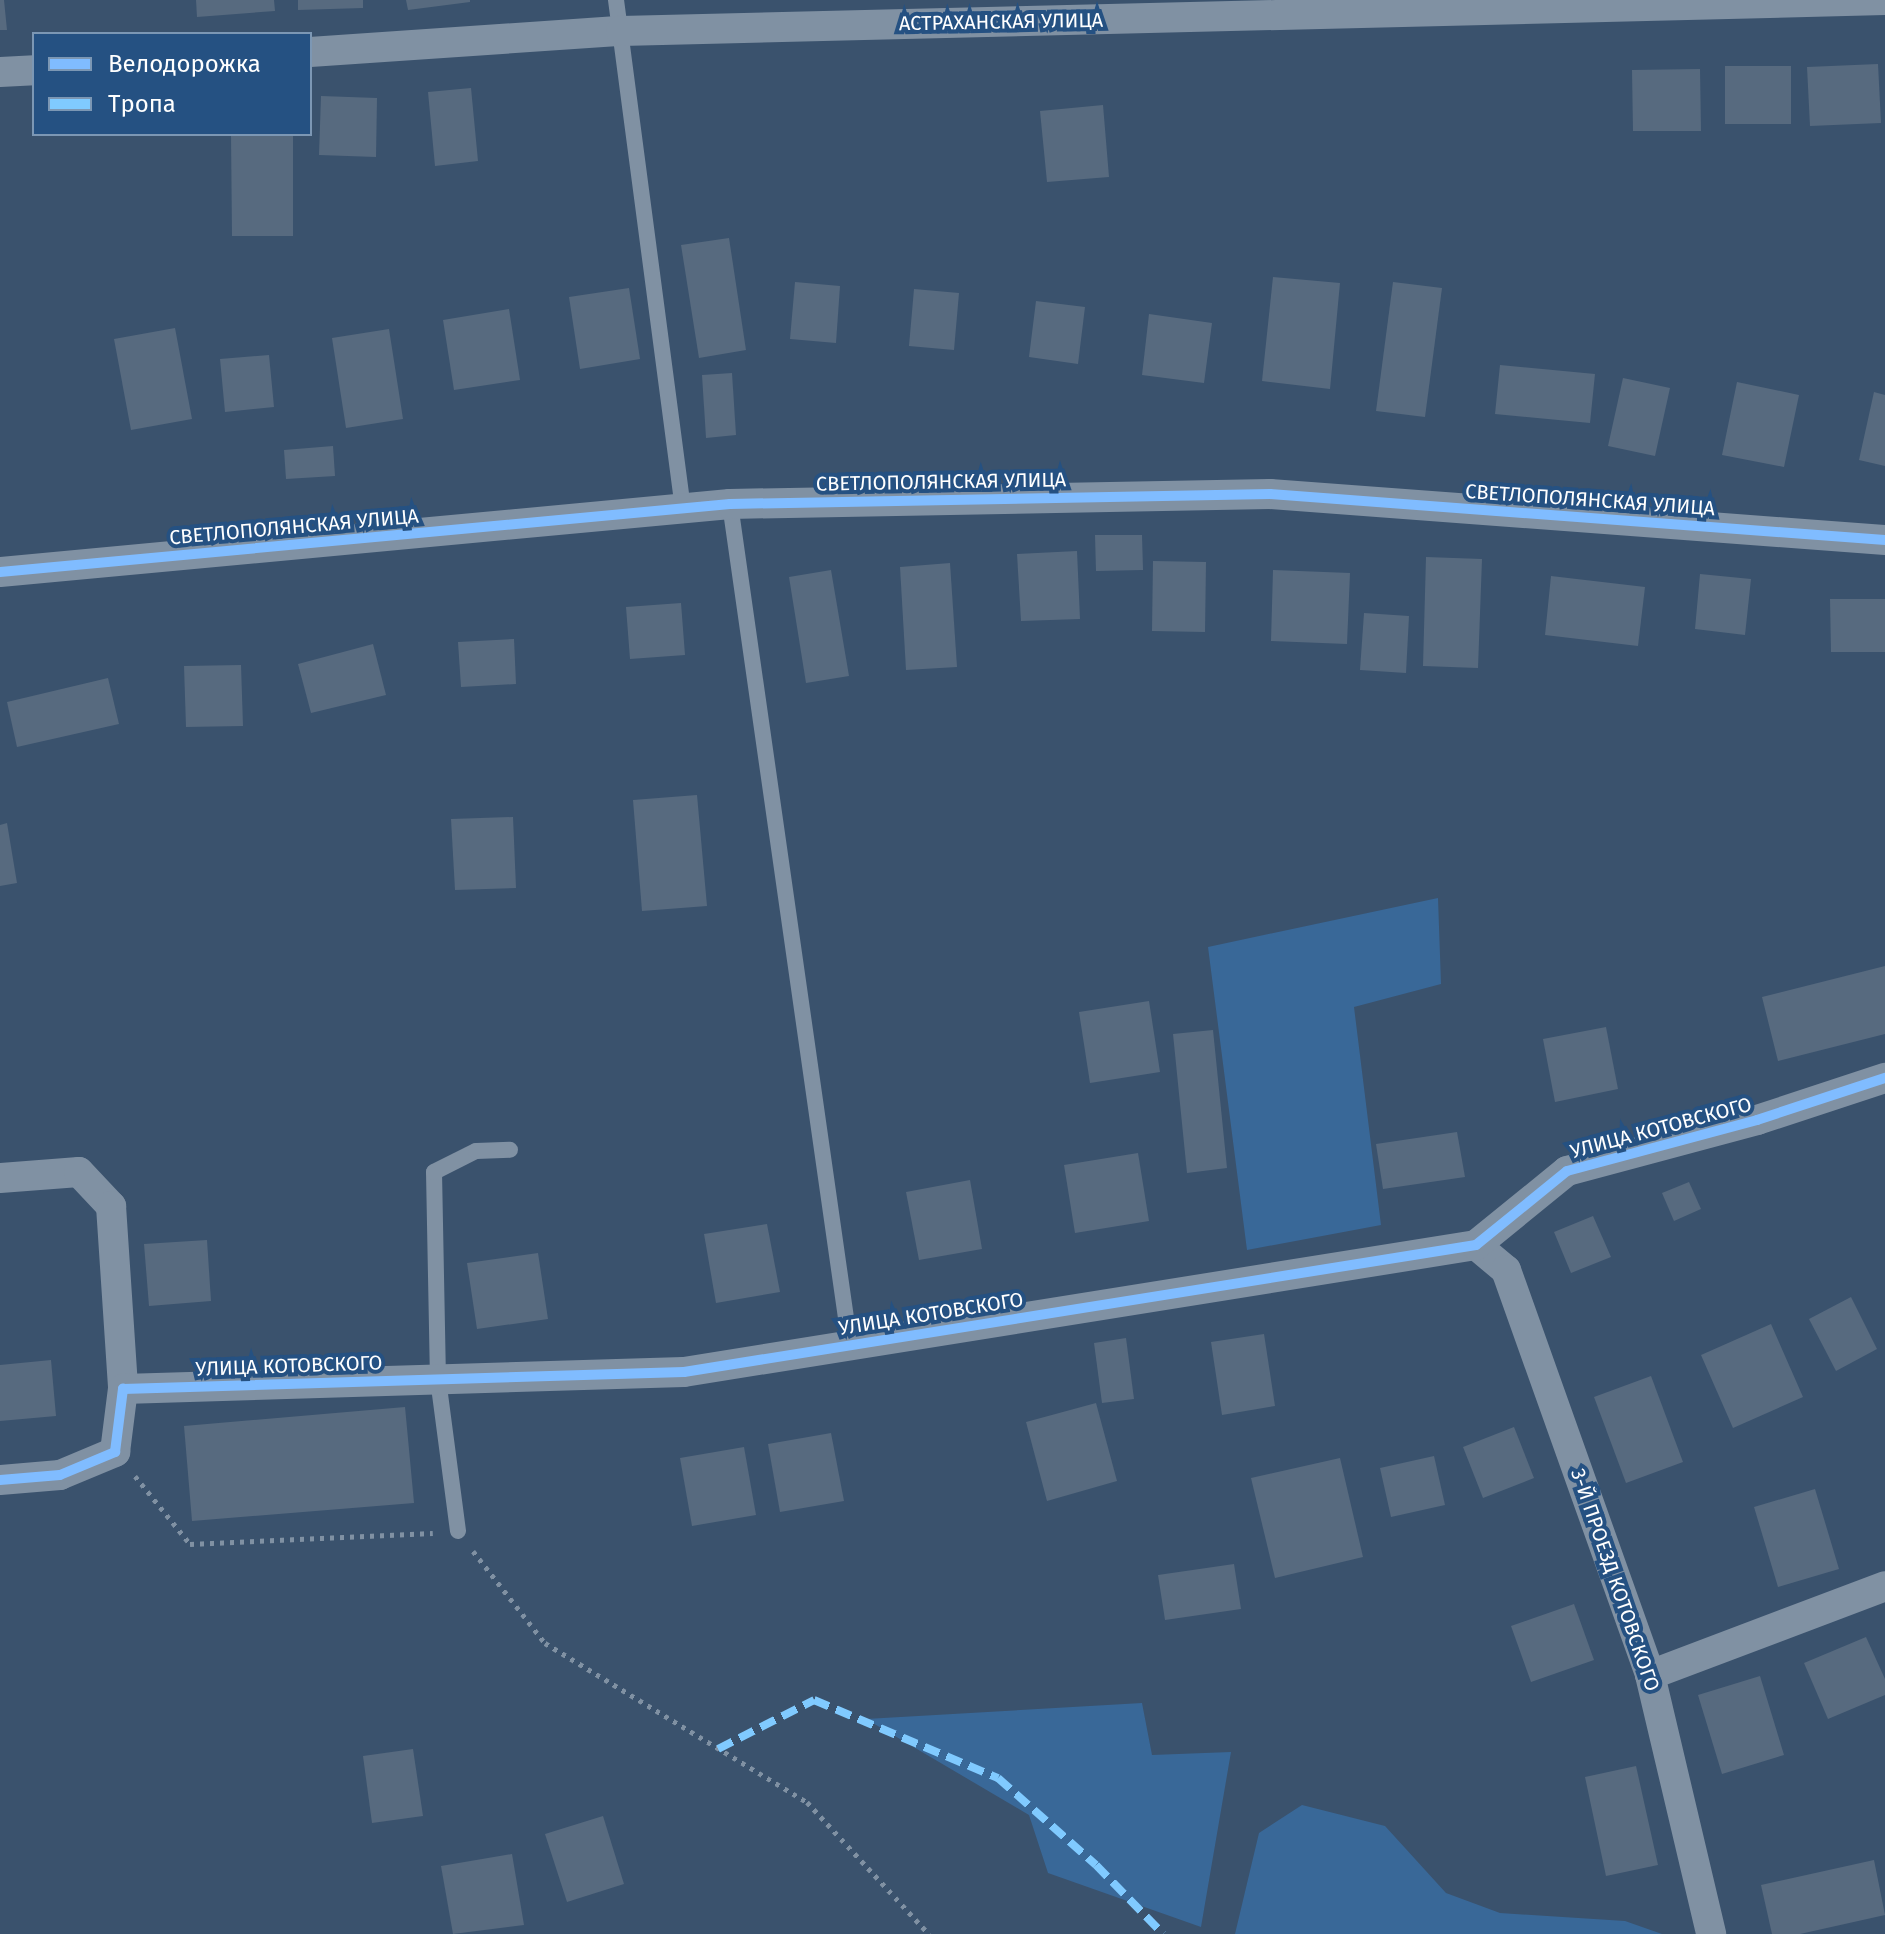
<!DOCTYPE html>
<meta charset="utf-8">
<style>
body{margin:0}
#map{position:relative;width:1885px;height:1934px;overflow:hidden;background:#3a526d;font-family:"Fira Sans",sans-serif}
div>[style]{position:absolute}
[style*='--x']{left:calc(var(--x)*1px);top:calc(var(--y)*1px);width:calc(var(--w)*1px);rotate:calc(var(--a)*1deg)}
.green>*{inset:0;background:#396898}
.building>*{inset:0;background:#576a7f}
.path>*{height:5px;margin-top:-2.5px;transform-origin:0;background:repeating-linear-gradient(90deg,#8091a3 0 4px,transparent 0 10px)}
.lane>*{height:16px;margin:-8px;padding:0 8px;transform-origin:8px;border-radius:8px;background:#8091a3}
.street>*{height:30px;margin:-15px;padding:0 15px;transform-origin:15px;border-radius:15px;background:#8091a3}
.quiet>*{height:8px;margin-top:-4px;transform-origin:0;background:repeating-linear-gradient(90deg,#80caff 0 16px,transparent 0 24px)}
.cycleway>*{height:10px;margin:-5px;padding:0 5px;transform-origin:5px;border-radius:5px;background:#80bcff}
span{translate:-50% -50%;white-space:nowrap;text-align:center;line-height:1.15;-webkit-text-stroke:8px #255182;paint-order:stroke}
.street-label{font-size:20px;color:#fff}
.legend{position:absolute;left:32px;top:32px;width:280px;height:104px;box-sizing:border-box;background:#255182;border:2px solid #7c97b4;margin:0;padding:10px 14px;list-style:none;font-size:24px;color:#fff}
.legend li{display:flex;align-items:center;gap:16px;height:40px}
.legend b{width:40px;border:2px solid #7c97b4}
</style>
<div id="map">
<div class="green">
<div style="clip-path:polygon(1438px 898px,1441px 984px,1354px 1007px,1381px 1225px,1247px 1250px,1208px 947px)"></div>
<div style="clip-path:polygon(1142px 1703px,1152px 1755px,1231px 1752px,1201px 1927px,1048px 1873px,1029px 1815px,866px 1719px)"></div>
<div style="clip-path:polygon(1302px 1805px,1385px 1826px,1446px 1893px,1500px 1913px,1625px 1921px,1662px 1934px,1235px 1934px,1259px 1833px)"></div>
</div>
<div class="building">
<div style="clip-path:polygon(0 0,4px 0,7px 30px,0 30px)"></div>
<div style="clip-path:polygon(196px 0,274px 0,275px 11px,197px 17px)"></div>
<div style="clip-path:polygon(298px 0,363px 0,363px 8px,298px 10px)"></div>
<div style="clip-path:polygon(406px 0,470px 0,470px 2px,408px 10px)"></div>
<div style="clip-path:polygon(1878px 64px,1881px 123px,1810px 126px,1807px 67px)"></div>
<div style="clip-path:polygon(1725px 66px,1791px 66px,1791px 124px,1725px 124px)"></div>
<div style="clip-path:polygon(1700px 69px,1701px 131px,1633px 131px,1632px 70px)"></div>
<div style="clip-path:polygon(471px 88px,478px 161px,435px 166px,428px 92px)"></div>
<div style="clip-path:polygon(321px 96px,377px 98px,376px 157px,319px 155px)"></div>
<div style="clip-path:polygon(1103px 105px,1109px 177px,1047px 182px,1040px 111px)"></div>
<div style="clip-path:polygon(231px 134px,293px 134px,293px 236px,232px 236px)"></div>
<div style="clip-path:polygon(729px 238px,746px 350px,699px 358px,681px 245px)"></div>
<div style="clip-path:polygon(1273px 277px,1340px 283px,1330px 389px,1262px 381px)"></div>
<div style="clip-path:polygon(795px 282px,840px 286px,836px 343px,790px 339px)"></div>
<div style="clip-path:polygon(1393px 282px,1442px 288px,1425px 417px,1376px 411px)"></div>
<div style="clip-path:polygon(629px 288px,640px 359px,580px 369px,569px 297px)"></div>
<div style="clip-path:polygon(914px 289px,959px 293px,954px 350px,909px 346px)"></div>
<div style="clip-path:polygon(1036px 301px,1085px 307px,1078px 364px,1029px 357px)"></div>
<div style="clip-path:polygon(509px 309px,520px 380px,454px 390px,443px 320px)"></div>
<div style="clip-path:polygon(1149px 314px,1212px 323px,1204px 383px,1142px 375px)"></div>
<div style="clip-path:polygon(175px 328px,192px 419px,131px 430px,114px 339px)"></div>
<div style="clip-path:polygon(389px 329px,403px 419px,346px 428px,332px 338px)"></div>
<div style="clip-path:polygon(269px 355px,274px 407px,225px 412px,220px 359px)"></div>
<div style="clip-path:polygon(1500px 365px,1595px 374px,1590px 423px,1495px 414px)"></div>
<div style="clip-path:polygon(732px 373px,736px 435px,706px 438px,702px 375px)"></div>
<div style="clip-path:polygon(1623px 378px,1670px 388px,1655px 456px,1608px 446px)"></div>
<div style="clip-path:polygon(1737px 382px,1799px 395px,1784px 467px,1722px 455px)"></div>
<div style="clip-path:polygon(1874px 392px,1885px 395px,1885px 466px,1859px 460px)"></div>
<div style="clip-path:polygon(333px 446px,335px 476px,286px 479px,284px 450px)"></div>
<div style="clip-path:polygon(1095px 535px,1142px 535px,1143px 570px,1096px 571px)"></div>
<div style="clip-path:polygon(1077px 551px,1080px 619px,1021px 621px,1017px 554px)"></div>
<div style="clip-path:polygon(1426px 557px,1482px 559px,1478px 668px,1423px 666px)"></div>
<div style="clip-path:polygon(1153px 561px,1206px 562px,1205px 632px,1152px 631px)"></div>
<div style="clip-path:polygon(950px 563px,957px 667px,906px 670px,900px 567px)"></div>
<div style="clip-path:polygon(831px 570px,849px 676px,806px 683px,789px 577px)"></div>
<div style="clip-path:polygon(1273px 570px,1350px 573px,1347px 644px,1271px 641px)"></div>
<div style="clip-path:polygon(1700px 574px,1751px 579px,1745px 635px,1695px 629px)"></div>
<div style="clip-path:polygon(1551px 576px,1645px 587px,1638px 646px,1545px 635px)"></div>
<div style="clip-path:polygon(1830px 599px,1885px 599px,1885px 652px,1831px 652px)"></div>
<div style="clip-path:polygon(681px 603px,685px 655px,630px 659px,626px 607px)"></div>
<div style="clip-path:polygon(1364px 613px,1409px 616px,1406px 673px,1360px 670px)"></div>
<div style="clip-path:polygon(514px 639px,516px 684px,461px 687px,458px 642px)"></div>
<div style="clip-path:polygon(373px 644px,386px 695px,311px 713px,298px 664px)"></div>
<div style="clip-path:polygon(241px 665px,243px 726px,186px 727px,184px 666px)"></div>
<div style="clip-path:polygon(108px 678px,119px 724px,17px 747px,7px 702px)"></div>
<div style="clip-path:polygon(697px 795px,707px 906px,642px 911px,633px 800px)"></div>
<div style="clip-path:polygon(513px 817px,516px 888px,455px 890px,451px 819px)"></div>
<div style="clip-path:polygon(7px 823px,17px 883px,0 886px,0 825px)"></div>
<div style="clip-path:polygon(1885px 966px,1885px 1034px,1778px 1061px,1762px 997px)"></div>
<div style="clip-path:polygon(1149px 1001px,1160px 1072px,1090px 1083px,1079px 1012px)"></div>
<div style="clip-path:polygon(1606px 1027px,1618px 1089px,1555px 1102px,1543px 1039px)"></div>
<div style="clip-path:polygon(1213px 1030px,1227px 1168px,1187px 1173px,1173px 1034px)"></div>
<div style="clip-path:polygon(1457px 1132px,1465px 1177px,1383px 1189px,1376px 1144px)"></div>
<div style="clip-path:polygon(1138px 1153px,1149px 1221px,1075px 1233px,1064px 1165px)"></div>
<div style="clip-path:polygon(970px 1180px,982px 1249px,919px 1260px,906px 1192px)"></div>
<div style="clip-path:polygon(1689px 1182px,1701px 1209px,1674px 1221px,1662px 1193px)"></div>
<div style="clip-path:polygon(1593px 1216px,1611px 1257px,1571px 1273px,1554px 1232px)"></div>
<div style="clip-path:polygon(767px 1224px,780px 1292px,716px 1303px,704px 1234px)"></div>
<div style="clip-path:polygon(207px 1240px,211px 1301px,149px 1306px,144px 1244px)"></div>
<div style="clip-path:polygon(538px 1253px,548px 1319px,477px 1329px,467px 1263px)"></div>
<div style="clip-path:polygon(1851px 1297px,1877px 1349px,1836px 1371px,1809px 1319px)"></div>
<div style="clip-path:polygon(1771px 1324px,1803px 1397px,1733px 1428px,1701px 1355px)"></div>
<div style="clip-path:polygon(1264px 1334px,1275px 1406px,1222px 1415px,1211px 1342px)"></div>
<div style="clip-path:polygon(1126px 1338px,1134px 1399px,1102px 1403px,1094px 1343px)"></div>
<div style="clip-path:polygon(51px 1360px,56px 1416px,0 1421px,0 1365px)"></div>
<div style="clip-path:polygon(1651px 1376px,1683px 1462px,1626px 1483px,1594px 1397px)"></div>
<div style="clip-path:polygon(1096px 1403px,1117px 1481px,1047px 1501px,1026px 1422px)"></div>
<div style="clip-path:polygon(405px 1407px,414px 1503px,192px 1521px,184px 1426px)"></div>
<div style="clip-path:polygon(1514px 1427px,1534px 1478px,1483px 1498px,1463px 1447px)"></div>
<div style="clip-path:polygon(831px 1433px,844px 1501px,780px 1512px,768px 1444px)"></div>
<div style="clip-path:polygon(744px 1447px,756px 1515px,692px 1526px,680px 1458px)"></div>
<div style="clip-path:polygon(1434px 1456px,1445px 1505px,1391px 1517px,1380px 1468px)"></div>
<div style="clip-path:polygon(1340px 1458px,1363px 1557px,1275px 1578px,1251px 1478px)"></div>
<div style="clip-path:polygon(1815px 1489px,1839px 1569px,1778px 1587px,1754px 1507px)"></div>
<div style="clip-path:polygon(1234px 1564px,1241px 1609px,1165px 1620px,1158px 1575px)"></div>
<div style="clip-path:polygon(1574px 1604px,1594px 1660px,1531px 1682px,1511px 1626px)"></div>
<div style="clip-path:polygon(1866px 1637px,1885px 1679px,1885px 1695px,1828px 1719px,1804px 1663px)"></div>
<div style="clip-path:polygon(1760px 1676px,1784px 1755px,1722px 1774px,1698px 1695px)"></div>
<div style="clip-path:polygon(413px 1749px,423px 1816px,372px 1823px,363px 1756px)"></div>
<div style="clip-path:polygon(1636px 1766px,1658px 1865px,1606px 1876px,1585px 1777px)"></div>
<div style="clip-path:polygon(603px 1816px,624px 1884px,567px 1902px,545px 1834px)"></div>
<div style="clip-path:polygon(512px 1854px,524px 1925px,453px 1934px,441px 1866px)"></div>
<div style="clip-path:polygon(1874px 1860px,1885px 1915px,1800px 1934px,1772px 1934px,1761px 1885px)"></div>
</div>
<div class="path">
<div style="--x:135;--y:1476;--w:87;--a:51"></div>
<div style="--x:190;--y:1544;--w:243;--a:-2.6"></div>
<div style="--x:473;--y:1551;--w:117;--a:52"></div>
<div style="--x:545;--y:1643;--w:306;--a:31.3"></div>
<div style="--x:807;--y:1802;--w:180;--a:47.3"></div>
</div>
<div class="lane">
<div style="--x:616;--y:0;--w:513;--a:82.5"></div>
<div style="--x:730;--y:504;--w:851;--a:81.89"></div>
<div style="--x:458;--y:1531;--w:152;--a:-97.5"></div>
<div style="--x:438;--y:1380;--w:208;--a:-91.1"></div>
<div style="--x:434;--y:1172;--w:47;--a:-26.6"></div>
<div style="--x:476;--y:1151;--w:34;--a:-2"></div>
</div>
<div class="street">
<div style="--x:310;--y:52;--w:312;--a:-3.9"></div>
<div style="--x:621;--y:31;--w:1264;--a:-1.4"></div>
<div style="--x:0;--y:72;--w:34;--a:-3"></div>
<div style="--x:0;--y:572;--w:733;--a:-5.32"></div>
<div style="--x:730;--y:504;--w:540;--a:-1.06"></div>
<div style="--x:1270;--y:494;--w:617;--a:4.28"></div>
<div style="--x:0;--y:1178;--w:79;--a:-4.3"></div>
<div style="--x:79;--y:1172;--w:47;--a:46.7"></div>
<div style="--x:111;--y:1206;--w:183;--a:86.2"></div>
<div style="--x:1476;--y:1245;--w:39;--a:40"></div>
<div style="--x:1506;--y:1270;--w:430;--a:70.4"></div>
<div style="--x:1650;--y:1675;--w:266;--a:76.7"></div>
<div style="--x:0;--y:1480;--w:60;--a:-4.8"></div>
<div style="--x:60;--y:1475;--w:60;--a:-22.7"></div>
<div style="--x:115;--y:1452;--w:64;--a:-82.8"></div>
<div style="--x:123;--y:1389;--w:561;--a:-1.74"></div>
<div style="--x:684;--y:1372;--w:802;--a:-9.11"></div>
<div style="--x:1476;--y:1245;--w:117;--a:-39.1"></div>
<div style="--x:1567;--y:1171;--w:197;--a:-15"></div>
<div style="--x:1757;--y:1120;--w:135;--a:-18.2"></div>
<div style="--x:1650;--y:1675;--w:251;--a:-20.7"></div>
</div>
<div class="quiet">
<div style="--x:718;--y:1749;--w:108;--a:-27"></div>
<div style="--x:814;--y:1700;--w:200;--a:23"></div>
<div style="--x:998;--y:1778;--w:131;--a:41.6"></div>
<div style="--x:1096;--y:1865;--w:96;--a:45.8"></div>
</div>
<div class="cycleway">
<div style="--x:0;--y:572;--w:733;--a:-5.32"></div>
<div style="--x:730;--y:504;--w:540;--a:-1.06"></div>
<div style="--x:1270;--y:494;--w:617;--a:4.28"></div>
<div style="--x:0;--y:1480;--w:60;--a:-4.8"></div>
<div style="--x:60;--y:1475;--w:60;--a:-22.7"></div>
<div style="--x:115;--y:1452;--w:64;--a:-82.8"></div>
<div style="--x:123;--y:1389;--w:561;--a:-1.74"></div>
<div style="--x:684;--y:1372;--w:802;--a:-9.11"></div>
<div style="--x:1476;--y:1245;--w:117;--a:-39.1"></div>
<div style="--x:1567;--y:1171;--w:197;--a:-15"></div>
<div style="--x:1757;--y:1120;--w:135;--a:-18.2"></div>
</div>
<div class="street-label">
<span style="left:1001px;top:22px;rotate:-1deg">АСТРАХАНСКАЯ УЛИЦА</span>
<span style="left:941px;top:482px;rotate:-1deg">СВЕТЛОПОЛЯНСКАЯ УЛИЦА</span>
<span style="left:1590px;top:500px;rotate:4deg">СВЕТЛОПОЛЯНСКАЯ УЛИЦА</span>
<span style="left:294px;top:527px;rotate:-5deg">СВЕТЛОПОЛЯНСКАЯ УЛИЦА</span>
<span style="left:1661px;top:1128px;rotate:-15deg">УЛИЦА КОТОВСКОГО</span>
<span style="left:931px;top:1314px;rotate:-9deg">УЛИЦА КОТОВСКОГО</span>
<span style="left:289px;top:1366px;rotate:-2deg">УЛИЦА КОТОВСКОГО</span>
<span style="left:1615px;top:1580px;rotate:71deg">3-Й ПРОЕЗД КОТОВСКОГО</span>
</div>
<ul class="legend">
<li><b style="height:10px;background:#80bcff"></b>Велодорожка</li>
<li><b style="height:10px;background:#80caff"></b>Тропа</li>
</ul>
</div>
